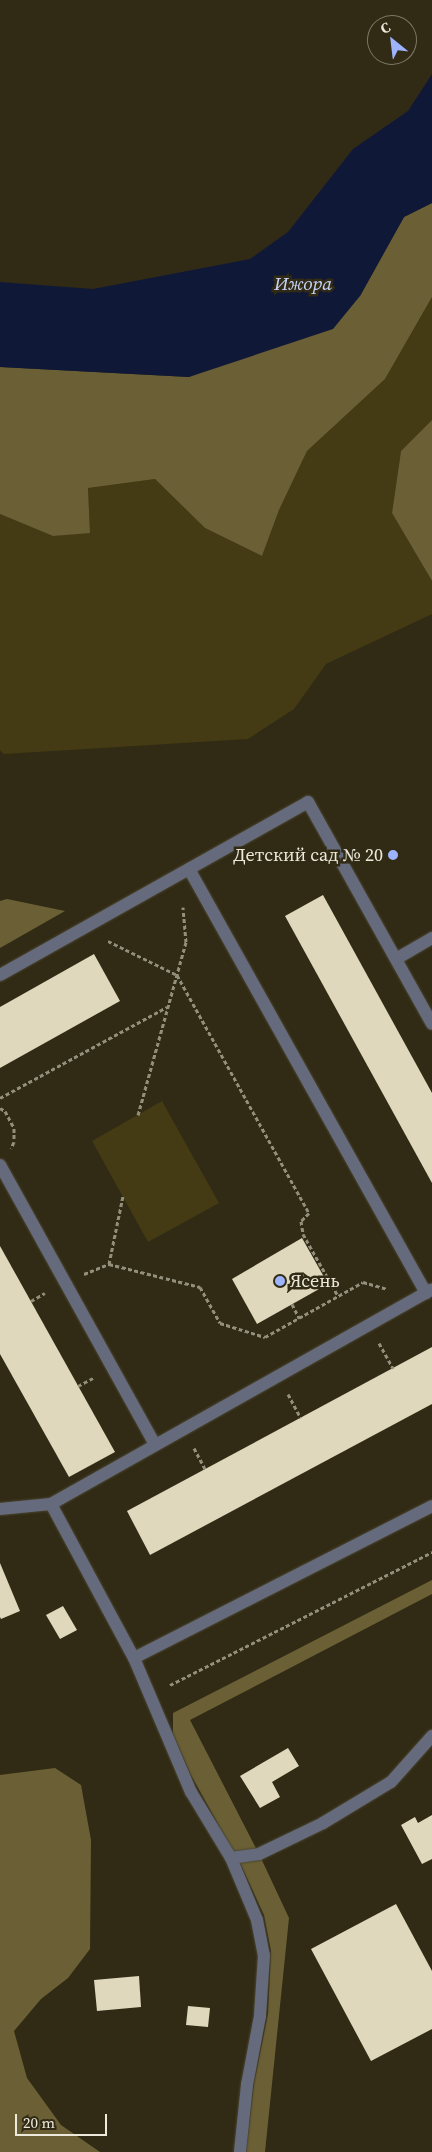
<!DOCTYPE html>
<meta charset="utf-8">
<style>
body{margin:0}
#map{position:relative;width:432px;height:2152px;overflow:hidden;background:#312b15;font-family:"Source Serif 4",serif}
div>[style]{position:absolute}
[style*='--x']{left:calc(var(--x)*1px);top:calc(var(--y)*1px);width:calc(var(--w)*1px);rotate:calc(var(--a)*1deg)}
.green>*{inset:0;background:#443a14}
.forest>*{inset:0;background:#6b6035}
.water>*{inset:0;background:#101838}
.building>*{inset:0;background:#dfd8bd}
.path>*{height:3px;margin-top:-1.5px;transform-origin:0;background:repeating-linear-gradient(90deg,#938f7d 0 4px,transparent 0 6.5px)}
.roads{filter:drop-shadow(0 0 1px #4b4631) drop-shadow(0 0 1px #4b4631)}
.service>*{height:12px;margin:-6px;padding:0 6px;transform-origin:6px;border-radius:6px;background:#656b7d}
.minor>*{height:12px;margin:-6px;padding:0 6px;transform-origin:6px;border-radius:6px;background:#656b7d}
.dots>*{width:14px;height:14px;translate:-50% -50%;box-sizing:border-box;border:2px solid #312b15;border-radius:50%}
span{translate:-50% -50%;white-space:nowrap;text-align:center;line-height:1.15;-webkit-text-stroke:5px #312b15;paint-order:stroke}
.poi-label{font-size:18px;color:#edeadc}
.right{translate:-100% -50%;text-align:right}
.left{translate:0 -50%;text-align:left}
.water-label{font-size:19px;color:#c8d5fc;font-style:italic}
.north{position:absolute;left:367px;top:15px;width:50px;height:50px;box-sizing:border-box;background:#312b15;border:1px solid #7c7765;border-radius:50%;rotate:331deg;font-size:14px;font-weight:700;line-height:20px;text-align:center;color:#edeadc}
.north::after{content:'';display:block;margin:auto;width:18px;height:22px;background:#9db4fd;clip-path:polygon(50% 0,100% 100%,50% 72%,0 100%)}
.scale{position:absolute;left:15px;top:2114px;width:92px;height:22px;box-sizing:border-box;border:2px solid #edeadc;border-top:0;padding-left:6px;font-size:15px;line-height:18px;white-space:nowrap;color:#edeadc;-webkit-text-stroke:4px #312b15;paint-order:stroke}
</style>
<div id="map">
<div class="green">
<div style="clip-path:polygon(432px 297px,432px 420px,401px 451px,392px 513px,432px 581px,432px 614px,326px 664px,294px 709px,248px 739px,4px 754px,0 750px,0 514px,53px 536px,90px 532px,88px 488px,155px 479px,205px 528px,262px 556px,279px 510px,307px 451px,385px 379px)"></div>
<div style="clip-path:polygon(162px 1101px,219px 1203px,148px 1242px,92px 1141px)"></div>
</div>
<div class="forest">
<div style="clip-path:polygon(432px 203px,432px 297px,385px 379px,307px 451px,279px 510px,262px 556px,205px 528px,155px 479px,88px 488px,90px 533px,53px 536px,0 514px,0 367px,189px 377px,360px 296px,404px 217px)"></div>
<div style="clip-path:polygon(432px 420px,432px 581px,392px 513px,401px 451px)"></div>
<div style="clip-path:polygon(7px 899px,65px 911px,0 948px,0 901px)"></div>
<div style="clip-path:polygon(432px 1580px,432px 1594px,190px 1720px,259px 1854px,289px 1918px,265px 2152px,246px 2152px,254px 2084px,268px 2014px,271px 1951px,264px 1915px,242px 1867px,191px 1775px,173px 1734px,173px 1713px)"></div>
<div style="clip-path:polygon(55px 1768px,81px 1785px,91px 1840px,90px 1949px,68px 1978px,41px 1999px,14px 2031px,27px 2078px,61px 2125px,100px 2152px,0 2152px,0 1775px)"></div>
</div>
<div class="water">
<div style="clip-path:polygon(432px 74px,432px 203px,404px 217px,360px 296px,333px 329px,189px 377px,0 367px,0 282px,93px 289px,250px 259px,288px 232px,353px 149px,408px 111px)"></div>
</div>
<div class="building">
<div style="clip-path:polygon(323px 895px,432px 1093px,432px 1183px,285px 916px)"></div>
<div style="clip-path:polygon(94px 954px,120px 1001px,0 1068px,0 1007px)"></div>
<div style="clip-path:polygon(302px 1238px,328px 1284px,257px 1324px,232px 1279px)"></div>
<div style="clip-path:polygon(0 1246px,115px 1452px,69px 1477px,0 1354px)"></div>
<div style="clip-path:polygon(432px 1347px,432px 1404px,150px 1555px,127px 1511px)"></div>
<div style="clip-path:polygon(0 1563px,20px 1611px,1px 1619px,0 1617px)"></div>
<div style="clip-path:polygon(63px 1606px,77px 1630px,60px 1639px,46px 1615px)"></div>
<div style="clip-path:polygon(288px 1748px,299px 1766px,272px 1782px,280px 1797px,260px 1808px,240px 1776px)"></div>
<div style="clip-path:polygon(432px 1815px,432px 1859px,422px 1864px,401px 1825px,415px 1817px,418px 1823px)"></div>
<div style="clip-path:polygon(396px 1904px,432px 1971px,432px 2029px,371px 2061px,311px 1949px)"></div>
<div style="clip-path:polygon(139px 1976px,141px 2007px,97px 2011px,94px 1980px)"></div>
<div style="clip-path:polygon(188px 2006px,210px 2008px,208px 2027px,186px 2025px)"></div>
</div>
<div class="path">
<div style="--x:108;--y:941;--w:77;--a:26.2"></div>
<div style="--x:177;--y:975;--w:272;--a:61"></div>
<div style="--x:309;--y:1213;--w:11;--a:135"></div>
<div style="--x:301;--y:1221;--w:13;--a:81"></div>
<div style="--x:303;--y:1234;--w:71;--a:60.6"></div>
<div style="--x:0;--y:1098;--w:190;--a:-28.6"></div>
<div style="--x:0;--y:1108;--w:6;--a:31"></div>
<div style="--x:5;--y:1111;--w:19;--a:62"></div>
<div style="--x:14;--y:1128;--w:14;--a:90"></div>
<div style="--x:14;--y:1142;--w:7;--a:117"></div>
<div style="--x:138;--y:1115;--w:180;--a:-74.5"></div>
<div style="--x:186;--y:942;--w:35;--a:-95"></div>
<div style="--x:109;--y:1264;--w:69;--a:-78.4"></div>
<div style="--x:84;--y:1274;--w:27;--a:-22"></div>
<div style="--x:109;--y:1264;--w:94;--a:14.2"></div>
<div style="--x:200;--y:1287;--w:41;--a:60.9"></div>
<div style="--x:220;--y:1323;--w:47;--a:17.3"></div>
<div style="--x:265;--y:1337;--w:112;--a:-29.3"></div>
<div style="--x:363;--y:1282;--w:25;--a:16"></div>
<div style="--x:31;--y:1301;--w:16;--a:-30"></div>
<div style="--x:292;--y:1304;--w:16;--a:63"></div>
<div style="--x:379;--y:1343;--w:29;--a:61"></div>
<div style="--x:78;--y:1386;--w:17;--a:-28"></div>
<div style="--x:288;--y:1394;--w:27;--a:62"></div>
<div style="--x:194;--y:1448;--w:24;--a:62"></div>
<div style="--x:170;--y:1685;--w:294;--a:-26.9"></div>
</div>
<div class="roads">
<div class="service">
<div style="--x:189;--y:869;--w:486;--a:60.8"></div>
<div style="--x:396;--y:959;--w:42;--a:-30.3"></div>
<div style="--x:0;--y:975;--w:353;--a:-29.3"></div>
<div style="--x:308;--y:802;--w:254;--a:60.8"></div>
<div style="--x:0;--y:1165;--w:320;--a:61"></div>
<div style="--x:51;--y:1504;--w:175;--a:61.7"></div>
<div style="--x:134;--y:1658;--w:146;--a:67"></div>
<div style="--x:191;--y:1792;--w:77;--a:58.8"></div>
<div style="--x:231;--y:1858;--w:67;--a:67.2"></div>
<div style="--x:257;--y:1920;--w:36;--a:79"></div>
<div style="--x:264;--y:1955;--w:61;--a:93.8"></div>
<div style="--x:260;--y:2016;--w:70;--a:100.7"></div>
<div style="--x:247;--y:2085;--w:67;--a:96"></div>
<div style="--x:0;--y:1509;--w:51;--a:-5.6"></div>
<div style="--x:51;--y:1504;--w:437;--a:-29.4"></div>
<div style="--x:231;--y:1858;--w:28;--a:-8"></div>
<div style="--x:259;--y:1854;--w:71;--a:-25.8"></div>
<div style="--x:323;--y:1823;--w:79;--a:-31.1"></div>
<div style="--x:391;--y:1782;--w:62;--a:-48.3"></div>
</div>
<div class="minor">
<div style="--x:134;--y:1658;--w:335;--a:-27"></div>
</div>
</div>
<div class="dots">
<div style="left:393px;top:855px;background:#9db4fd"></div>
<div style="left:280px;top:1281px;background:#9db4fd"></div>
</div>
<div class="poi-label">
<span class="right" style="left:383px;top:855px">Детский сад № 20</span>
<span class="left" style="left:290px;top:1281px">Ясень</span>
</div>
<div class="water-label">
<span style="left:303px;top:284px">Ижора</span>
</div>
<div class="north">С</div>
<div class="scale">20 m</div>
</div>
